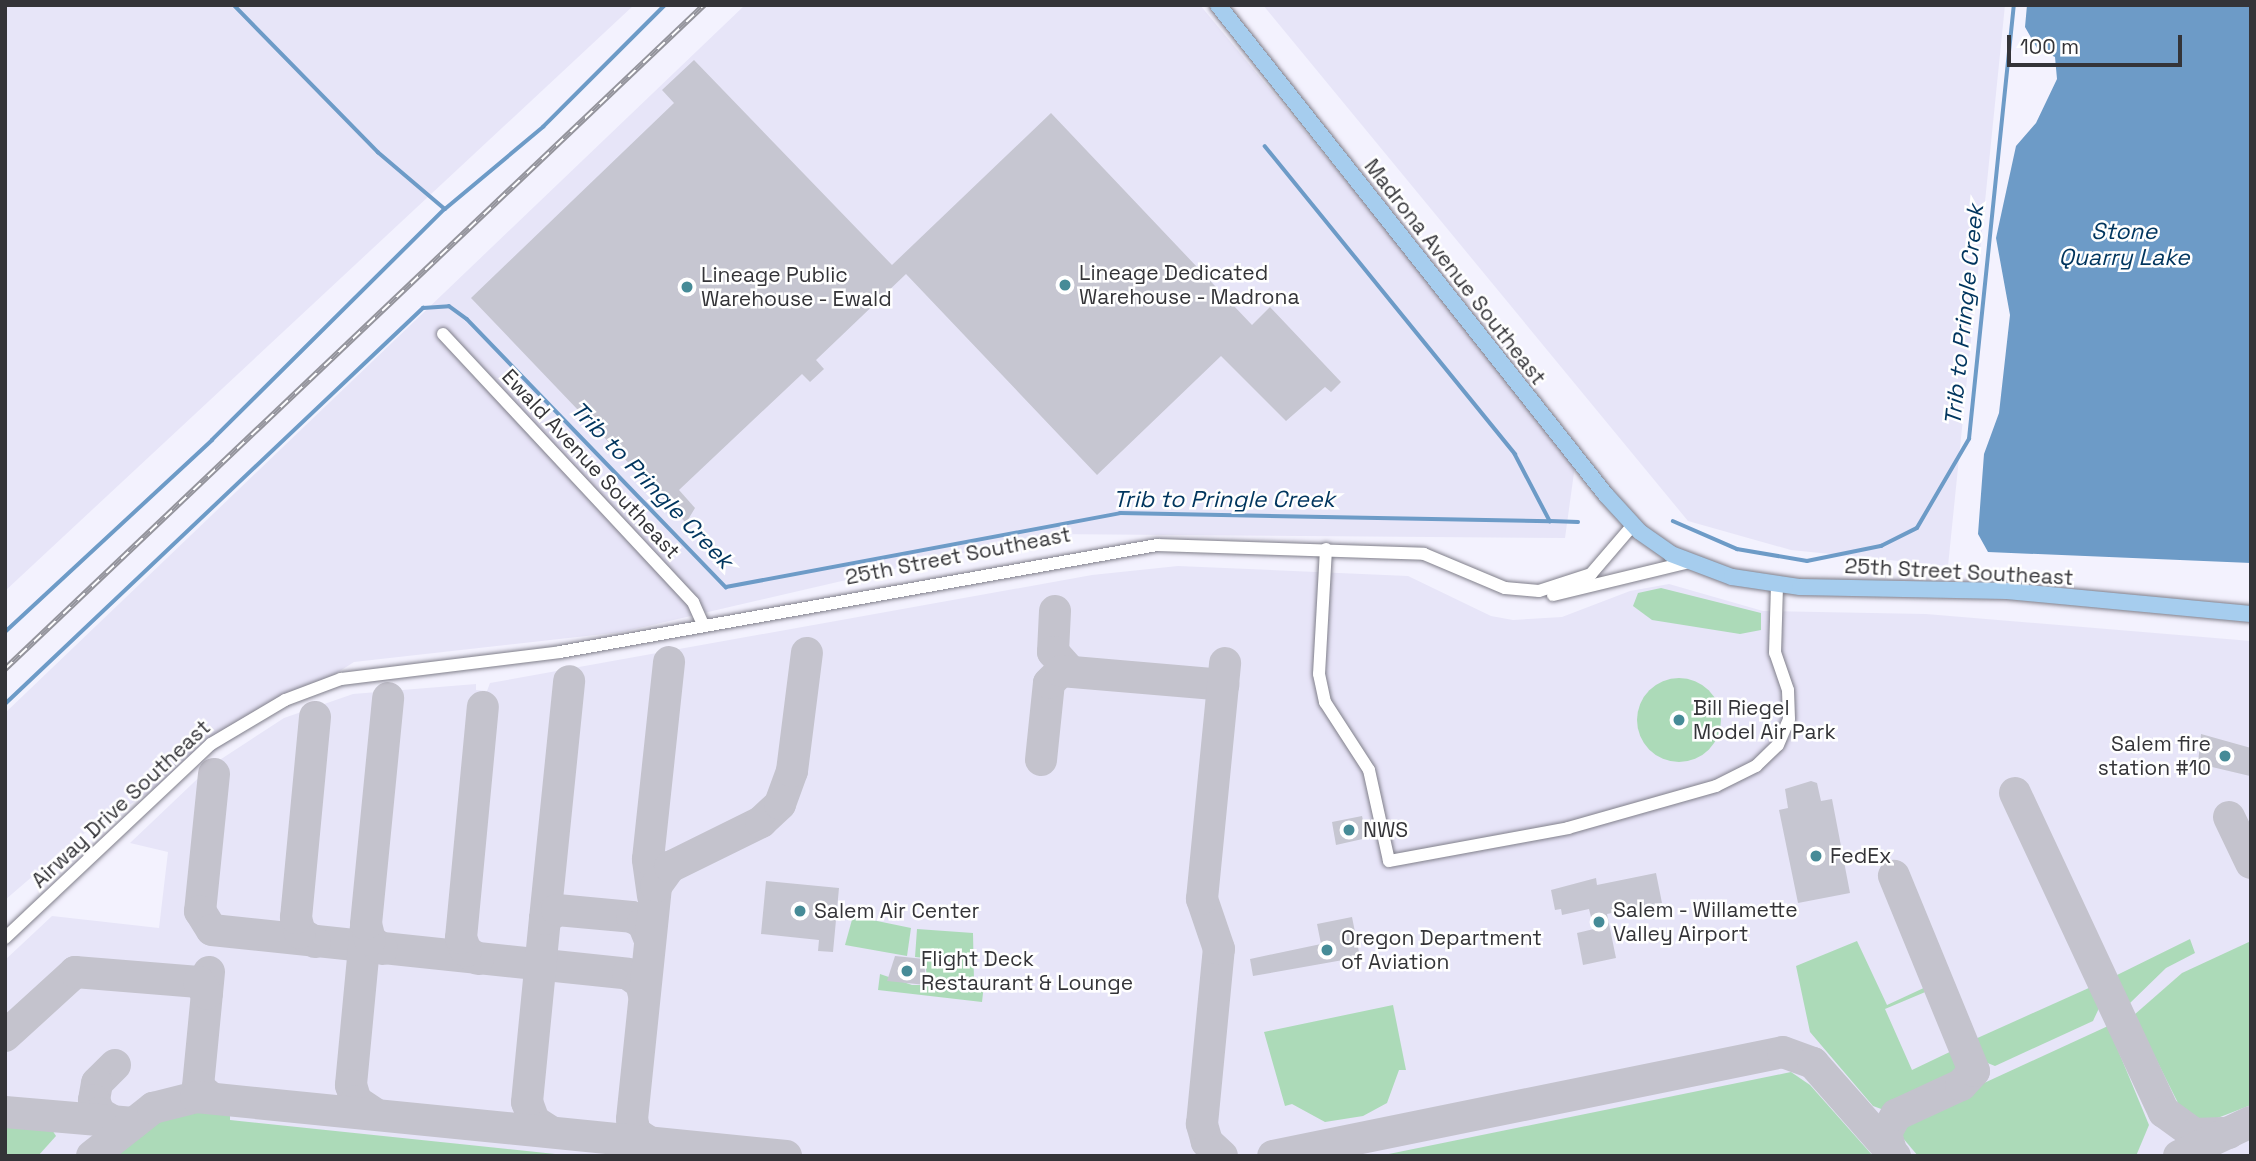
<!DOCTYPE html>
<style>
body{margin:0}
#map{position:relative;width:2256px;height:1161px;overflow:hidden;background:#f3f2fe;font-family:"Space Grotesk",sans-serif}
div>[style]{position:absolute}
[style*='--x']{left:calc(var(--x)*1px);top:calc(var(--y)*1px);width:calc(var(--w)*1px);rotate:calc(var(--a)*1deg)}
.built>*{inset:0;background:#e7e5f8}
.green>*{inset:0;background:#acdab8}
.round{border-radius:50%}
.water>*{inset:0;background:#6d9bc7}
.stream>*{height:3.5px;margin:-1.75px;padding:0 1.75px;transform-origin:1.75px;border-radius:1.75px;background:#6d9bc7}
.taxiway>*{height:32px;margin:-16px;padding:0 16px;transform-origin:16px;border-radius:16px;background:#c4c3cd}
.building>*{inset:0;background:#c6c6d1}
.roads{filter:drop-shadow(0 0 2px #807f8a) drop-shadow(0 0 2px #807f8a)}
.minor>*{height:12px;margin:-6px;padding:0 6px;transform-origin:6px;border-radius:6px;background:#fff}
.major>*{height:16px;margin:-8px;padding:0 8px;transform-origin:8px;border-radius:8px;background:#a6cdee}
.rail>*{height:6px;margin-top:-3px;transform-origin:0;background:repeating-linear-gradient(90deg,#fff 0 10px,#94949c 0 20px);box-sizing:border-box;border-block:2px solid #94949c}
.dots>*{width:19px;height:19px;translate:-50% -50%;box-sizing:border-box;border:4px solid #fff;border-radius:50%}
span{translate:-50% -50%;white-space:nowrap;text-align:center;line-height:1.15;-webkit-text-stroke:5px #fff;paint-order:stroke}
.street-label{font-size:21px;color:#343438}
.poi-label{font-size:21px;color:#343438}
.left{translate:0 -50%;text-align:left}
.right{translate:-100% -50%;text-align:right}
.water-label{font-size:23px;color:#00355e;font-style:italic}
.frame{position:absolute;inset:0;border:7px solid #343438;pointer-events:none}
.scale{position:absolute;left:2007px;top:35px;width:175px;height:32px;box-sizing:border-box;border:4px solid #343438;border-top:0;padding-left:9px;font-size:21px;line-height:24px;white-space:nowrap;color:#343438;-webkit-text-stroke:5px #fff;paint-order:stroke}
</style>
<div id="map">
<div class="built">
<div style="clip-path:polygon(5px 5px,634px 5px,5px 591px)"></div>
<div style="clip-path:polygon(745px 5px,1200px 5px,1576px 458px,1565px 538px,1045px 534px,622px 632px,354px 662px,77px 838px,5px 900px,5px 713px)"></div>
<div style="clip-path:polygon(1263px 5px,2005px 5px,1948px 566px,1791px 550px,1688px 521px)"></div>
<div style="clip-path:polygon(1178px 566px,1408px 576px,1491px 616px,1513px 620px,1562px 617px,1630px 591px,1669px 584px,1763px 611px,1926px 614px,2251px 641px,2251px 1156px,5px 1156px,5px 960px,52px 916px,159px 928px,168px 852px,130px 843px,212px 765px,284px 718px,353px 694px,476px 684px,476px 690px,487px 691px,490px 683px,1092px 575px)"></div>
</div>
<div class="green">
<div style="clip-path:polygon(1661px 588px,1761px 613px,1761px 630px,1740px 634px,1652px 620px,1633px 606px,1638px 593px)"></div>
<div class="round" style="left:1637px;top:678px;width:84px;height:84px"></div>
<div style="clip-path:polygon(853px 916px,911px 928px,907px 956px,845px 945px)"></div>
<div style="clip-path:polygon(917px 929px,973px 933px,974px 981px,927px 979px,925px 958px,915px 957px)"></div>
<div style="clip-path:polygon(2190px 939px,2195px 953px,2166px 968px,2129px 1004px,2115px 976px)"></div>
<div style="clip-path:polygon(1857px 941px,1887px 1005px,1928px 986px,1930px 990px,1885px 1009px,1912px 1070px,1958px 1048px,1965px 1066px,1960px 1075px,1884px 1110px,1873px 1106px,1810px 1032px,1796px 966px)"></div>
<div style="clip-path:polygon(2251px 941px,2251px 1105px,2215px 1119px,2200px 1119px,2179px 1105px,2134px 1015px,2182px 973px)"></div>
<div style="clip-path:polygon(880px 974px,912px 985px,984px 985px,982px 1002px,878px 990px)"></div>
<div style="clip-path:polygon(2091px 987px,2100px 1006px,2093px 1021px,1995px 1066px,1980px 1060px,1973px 1040px)"></div>
<div style="clip-path:polygon(1393px 1005px,1406px 1070px,1399px 1070px,1387px 1103px,1363px 1116px,1325px 1122px,1292px 1104px,1285px 1106px,1264px 1032px)"></div>
<div style="clip-path:polygon(2108px 1026px,2149px 1125px,2136px 1156px,1918px 1156px,1902px 1137px,1901px 1125px,1908px 1118px)"></div>
<div style="clip-path:polygon(1791px 1072px,1810px 1085px,1873px 1156px,1379px 1156px)"></div>
<div style="clip-path:polygon(198px 1110px,230px 1113px,230px 1120px,574px 1156px,115px 1156px,163px 1118px)"></div>
<div style="clip-path:polygon(5px 1119px,47px 1122px,56px 1136px,38px 1156px,5px 1156px)"></div>
</div>
<div class="water">
<div style="clip-path:polygon(2027px 5px,2251px 5px,2251px 563px,1988px 552px,1978px 534px,1984px 454px,1999px 413px,2010px 315px,1996px 238px,2016px 146px,2036px 123px,2057px 79px,2055px 57px,2037px 48px,2025px 27px)"></div>
</div>
<div class="stream">
<div style="--x:234;--y:5;--w:206;--a:45.6"></div>
<div style="--x:378;--y:152;--w:88;--a:40.4"></div>
<div style="--x:1265;--y:146;--w:397;--a:50.9"></div>
<div style="--x:1515;--y:454;--w:76;--a:62.4"></div>
<div style="--x:1550;--y:521;--w:28;--a:2"></div>
<div style="--x:1673;--y:521;--w:70;--a:23.6"></div>
<div style="--x:1737;--y:549;--w:71;--a:9.7"></div>
<div style="--x:1807;--y:561;--w:76;--a:-11.5"></div>
<div style="--x:1881;--y:546;--w:40;--a:-26.6"></div>
<div style="--x:1917;--y:528;--w:103;--a:-59.7"></div>
<div style="--x:1969;--y:439;--w:436;--a:-84.1"></div>
<div style="--x:5;--y:632;--w:282;--a:-42.8"></div>
<div style="--x:212;--y:440;--w:328;--a:-44.8"></div>
<div style="--x:445;--y:209;--w:128;--a:-39.9"></div>
<div style="--x:543;--y:127;--w:173;--a:-45"></div>
<div style="--x:5;--y:704;--w:576;--a:-43.45"></div>
<div style="--x:423;--y:308;--w:26;--a:-4"></div>
<div style="--x:449;--y:306;--w:22;--a:36"></div>
<div style="--x:467;--y:319;--w:373;--a:46"></div>
<div style="--x:726;--y:587;--w:401;--a:-10.6"></div>
<div style="--x:1120;--y:513;--w:430;--a:1.1"></div>
</div>
<div class="taxiway">
<div style="--x:1055;--y:611;--w:41;--a:92.8"></div>
<div style="--x:1053;--y:652;--w:24;--a:48"></div>
<div style="--x:1041;--y:760;--w:77;--a:-84.1"></div>
<div style="--x:1049;--y:683;--w:17;--a:-45"></div>
<div style="--x:1061;--y:671;--w:163;--a:4.9"></div>
<div style="--x:214;--y:774;--w:138;--a:95.8"></div>
<div style="--x:200;--y:911;--w:22;--a:58"></div>
<div style="--x:212;--y:930;--w:418;--a:6"></div>
<div style="--x:628;--y:974;--w:16;--a:35"></div>
<div style="--x:641;--y:983;--w:12;--a:76"></div>
<div style="--x:2015;--y:793;--w:352;--a:65"></div>
<div style="--x:2164;--y:1112;--w:37;--a:36"></div>
<div style="--x:2194;--y:1134;--w:35;--a:-2"></div>
<div style="--x:2229;--y:817;--w:51;--a:64.4"></div>
<div style="--x:653;--y:896;--w:37;--a:-98"></div>
<div style="--x:648;--y:859;--w:198;--a:-83.9"></div>
<div style="--x:545;--y:919;--w:239;--a:-84.2"></div>
<div style="--x:366;--y:926;--w:160;--a:95.4"></div>
<div style="--x:351;--y:1085;--w:17;--a:73"></div>
<div style="--x:356;--y:1101;--w:23;--a:34"></div>
<div style="--x:315;--y:942;--w:17;--a:-149"></div>
<div style="--x:300;--y:933;--w:16;--a:-105"></div>
<div style="--x:296;--y:918;--w:202;--a:-84.6"></div>
<div style="--x:382;--y:949;--w:15;--a:-143"></div>
<div style="--x:370;--y:940;--w:16;--a:-104"></div>
<div style="--x:366;--y:924;--w:227;--a:-84.4"></div>
<div style="--x:478;--y:959;--w:14;--a:-146"></div>
<div style="--x:466;--y:951;--w:14;--a:-111"></div>
<div style="--x:461;--y:938;--w:232;--a:-84.6"></div>
<div style="--x:209;--y:972;--w:116;--a:95.5"></div>
<div style="--x:198;--y:1087;--w:16;--a:40"></div>
<div style="--x:5;--y:1036;--w:95;--a:-42.4"></div>
<div style="--x:75;--y:972;--w:124;--a:4.6"></div>
<div style="--x:199;--y:982;--w:14;--a:56"></div>
<div style="--x:115;--y:1065;--w:25;--a:135"></div>
<div style="--x:97;--y:1083;--w:17;--a:100"></div>
<div style="--x:94;--y:1100;--w:14;--a:69"></div>
<div style="--x:99;--y:1113;--w:20;--a:30"></div>
<div style="--x:5;--y:1112;--w:129;--a:4.9"></div>
<div style="--x:551;--y:1132;--w:20;--a:-147"></div>
<div style="--x:534;--y:1121;--w:20;--a:-110"></div>
<div style="--x:527;--y:1102;--w:184;--a:-84.4"></div>
<div style="--x:545;--y:919;--w:15;--a:-37"></div>
<div style="--x:557;--y:910;--w:75;--a:5.3"></div>
<div style="--x:632;--y:917;--w:13;--a:29"></div>
<div style="--x:643;--y:923;--w:16;--a:68"></div>
<div style="--x:649;--y:1142;--w:17;--a:-147"></div>
<div style="--x:635;--y:1133;--w:14;--a:-102"></div>
<div style="--x:632;--y:1119;--w:234;--a:-84.1"></div>
<div style="--x:656;--y:886;--w:24;--a:-54"></div>
<div style="--x:670;--y:867;--w:102;--a:-26.3"></div>
<div style="--x:761;--y:822;--w:26;--a:-43"></div>
<div style="--x:780;--y:804;--w:35;--a:-70"></div>
<div style="--x:792;--y:771;--w:119;--a:-82.8"></div>
<div style="--x:1891;--y:1151;--w:19;--a:-106"></div>
<div style="--x:1886;--y:1133;--w:21;--a:-61"></div>
<div style="--x:1896;--y:1115;--w:72;--a:-24.8"></div>
<div style="--x:1961;--y:1085;--w:19;--a:-47"></div>
<div style="--x:1974;--y:1071;--w:211;--a:-112.3"></div>
<div style="--x:92;--y:1156;--w:78;--a:-38.2"></div>
<div style="--x:153;--y:1108;--w:44;--a:-14.3"></div>
<div style="--x:196;--y:1097;--w:593;--a:5.71"></div>
<div style="--x:1222;--y:1156;--w:21;--a:-137"></div>
<div style="--x:1207;--y:1142;--w:19;--a:-106"></div>
<div style="--x:1202;--y:1124;--w:176;--a:-84.5"></div>
<div style="--x:1219;--y:949;--w:53;--a:-108.8"></div>
<div style="--x:1202;--y:899;--w:237;--a:-84.4"></div>
<div style="--x:1273;--y:1156;--w:520;--a:-11.53"></div>
<div style="--x:1783;--y:1052;--w:32;--a:20"></div>
<div style="--x:1813;--y:1063;--w:124;--a:48.6"></div>
<div style="--x:2179;--y:1156;--w:80;--a:-25.3"></div>
</div>
<div class="building">
<div style="clip-path:polygon(694px 60px,892px 265px,1051px 113px,1252px 325px,1270px 307px,1341px 382px,1331px 392px,1325px 387px,1286px 421px,1221px 356px,1097px 475px,906px 274px,816px 360px,824px 369px,810px 382px,802px 374px,679px 490px,695px 508px,686px 523px,471px 298px,674px 103px,662px 90px)"></div>
<div style="clip-path:polygon(2201px 734px,2251px 748px,2250px 776px,2212px 767px,2211px 774px,2197px 773px)"></div>
<div style="clip-path:polygon(1811px 781px,1817px 783px,1821px 801px,1832px 799px,1850px 893px,1798px 903px,1779px 810px,1788px 808px,1785px 789px)"></div>
<div style="clip-path:polygon(1362px 816px,1367px 838px,1336px 845px,1332px 822px)"></div>
<div style="clip-path:polygon(1656px 873px,1662px 903px,1607px 914px,1616px 958px,1583px 965px,1577px 933px,1594px 929px,1589px 909px,1562px 915px,1561px 909px,1555px 910px,1551px 890px,1596px 878px,1597px 885px)"></div>
<div style="clip-path:polygon(766px 881px,839px 888px,833px 952px,818px 951px,819px 940px,761px 934px)"></div>
<div style="clip-path:polygon(1352px 917px,1360px 957px,1253px 976px,1250px 959px,1321px 944px,1317px 924px)"></div>
<div style="clip-path:polygon(895px 956px,924px 959px,926px 985px,887px 981px)"></div>
</div>
<div class="roads">
<div class="minor">
<div style="--x:443;--y:334;--w:367;--a:47"></div>
<div style="--x:693;--y:602;--w:24;--a:66"></div>
<div style="--x:1326;--y:549;--w:125;--a:93.2"></div>
<div style="--x:1319;--y:674;--w:29;--a:78"></div>
<div style="--x:1325;--y:702;--w:81;--a:57.1"></div>
<div style="--x:1369;--y:770;--w:93;--a:77.6"></div>
<div style="--x:1389;--y:861;--w:182;--a:-10.4"></div>
<div style="--x:1568;--y:828;--w:154;--a:-15.8"></div>
<div style="--x:1716;--y:786;--w:45;--a:-26.6"></div>
<div style="--x:1756;--y:766;--w:30;--a:-44"></div>
<div style="--x:1778;--y:745;--w:28;--a:-67"></div>
<div style="--x:1789;--y:719;--w:29;--a:-92"></div>
<div style="--x:1788;--y:690;--w:39;--a:-109"></div>
<div style="--x:1775;--y:653;--w:68;--a:-88.3"></div>
<div style="--x:1553;--y:595;--w:140;--a:-13.6"></div>
<div style="--x:5;--y:938;--w:283;--a:-43.3"></div>
<div style="--x:211;--y:744;--w:86;--a:-30.7"></div>
<div style="--x:285;--y:700;--w:60;--a:-20.6"></div>
<div style="--x:341;--y:679;--w:221;--a:-7"></div>
<div style="--x:560;--y:652;--w:607;--a:-10.16"></div>
<div style="--x:1157;--y:545;--w:267;--a:1.9"></div>
<div style="--x:1424;--y:554;--w:88;--a:22.8"></div>
<div style="--x:1505;--y:588;--w:34;--a:5"></div>
<div style="--x:1539;--y:591;--w:55;--a:-18.1"></div>
<div style="--x:1591;--y:574;--w:65;--a:-49.4"></div>
</div>
<div class="major">
<div style="--x:1218;--y:5;--w:625;--a:51.63"></div>
<div style="--x:1606;--y:495;--w:50;--a:47.4"></div>
<div style="--x:1640;--y:532;--w:38;--a:35"></div>
<div style="--x:1671;--y:554;--w:65;--a:20.7"></div>
<div style="--x:1732;--y:577;--w:69;--a:8.4"></div>
<div style="--x:1800;--y:587;--w:207;--a:1.1"></div>
<div style="--x:2007;--y:591;--w:245;--a:5.4"></div>
</div>
</div>
<div class="rail">
<div style="--x:5;--y:669;--w:964;--a:-43.53"></div>
</div>
<div class="dots">
<div style="left:1065px;top:285px;background:#468b97"></div>
<div style="left:687px;top:287px;background:#468b97"></div>
<div style="left:1679px;top:720px;background:#468b97"></div>
<div style="left:2225px;top:756px;background:#468b97"></div>
<div style="left:1349px;top:830px;background:#468b97"></div>
<div style="left:1816px;top:856px;background:#468b97"></div>
<div style="left:800px;top:911px;background:#468b97"></div>
<div style="left:1599px;top:922px;background:#468b97"></div>
<div style="left:1327px;top:950px;background:#468b97"></div>
<div style="left:907px;top:971px;background:#468b97"></div>
</div>
<div class="street-label">
<span style="left:1455px;top:272px;rotate:52deg">Madrona Avenue Southeast</span>
<span style="left:591px;top:464px;rotate:47deg">Ewald Avenue Southeast</span>
<span style="left:958px;top:556px;rotate:-11deg">25th Street Southeast</span>
<span style="left:1959px;top:572px;rotate:3deg">25th Street Southeast</span>
<span style="left:121px;top:804px;rotate:-43deg">Airway Drive Southeast</span>
</div>
<div class="poi-label">
<span class="left" style="left:1079px;top:285px">Lineage Dedicated<br>Warehouse - Madrona</span>
<span class="left" style="left:701px;top:287px">Lineage Public<br>Warehouse - Ewald</span>
<span class="left" style="left:1693px;top:720px">Bill Riegel<br>Model Air Park</span>
<span class="right" style="left:2211px;top:756px">Salem fire<br>station #10</span>
<span class="left" style="left:1363px;top:830px">NWS</span>
<span class="left" style="left:1830px;top:856px">FedEx</span>
<span class="left" style="left:1613px;top:922px">Salem - Willamette<br>Valley Airport</span>
<span class="left" style="left:814px;top:911px">Salem Air Center</span>
<span class="left" style="left:1341px;top:950px">Oregon Department<br>of Aviation</span>
<span class="left" style="left:921px;top:971px">Flight Deck<br>Restaurant &amp; Lounge</span>
</div>
<div class="water-label">
<span style="left:2124px;top:244px">Stone<br>Quarry Lake</span>
<span style="left:1964px;top:315px;rotate:-84deg">Trib to Pringle Creek</span>
<span style="left:652px;top:485px;rotate:46deg">Trib to Pringle Creek</span>
<span style="left:1224px;top:499px">Trib to Pringle Creek</span>
</div>
<div class="frame"></div>
<div class="scale">100 m</div>
</div>
